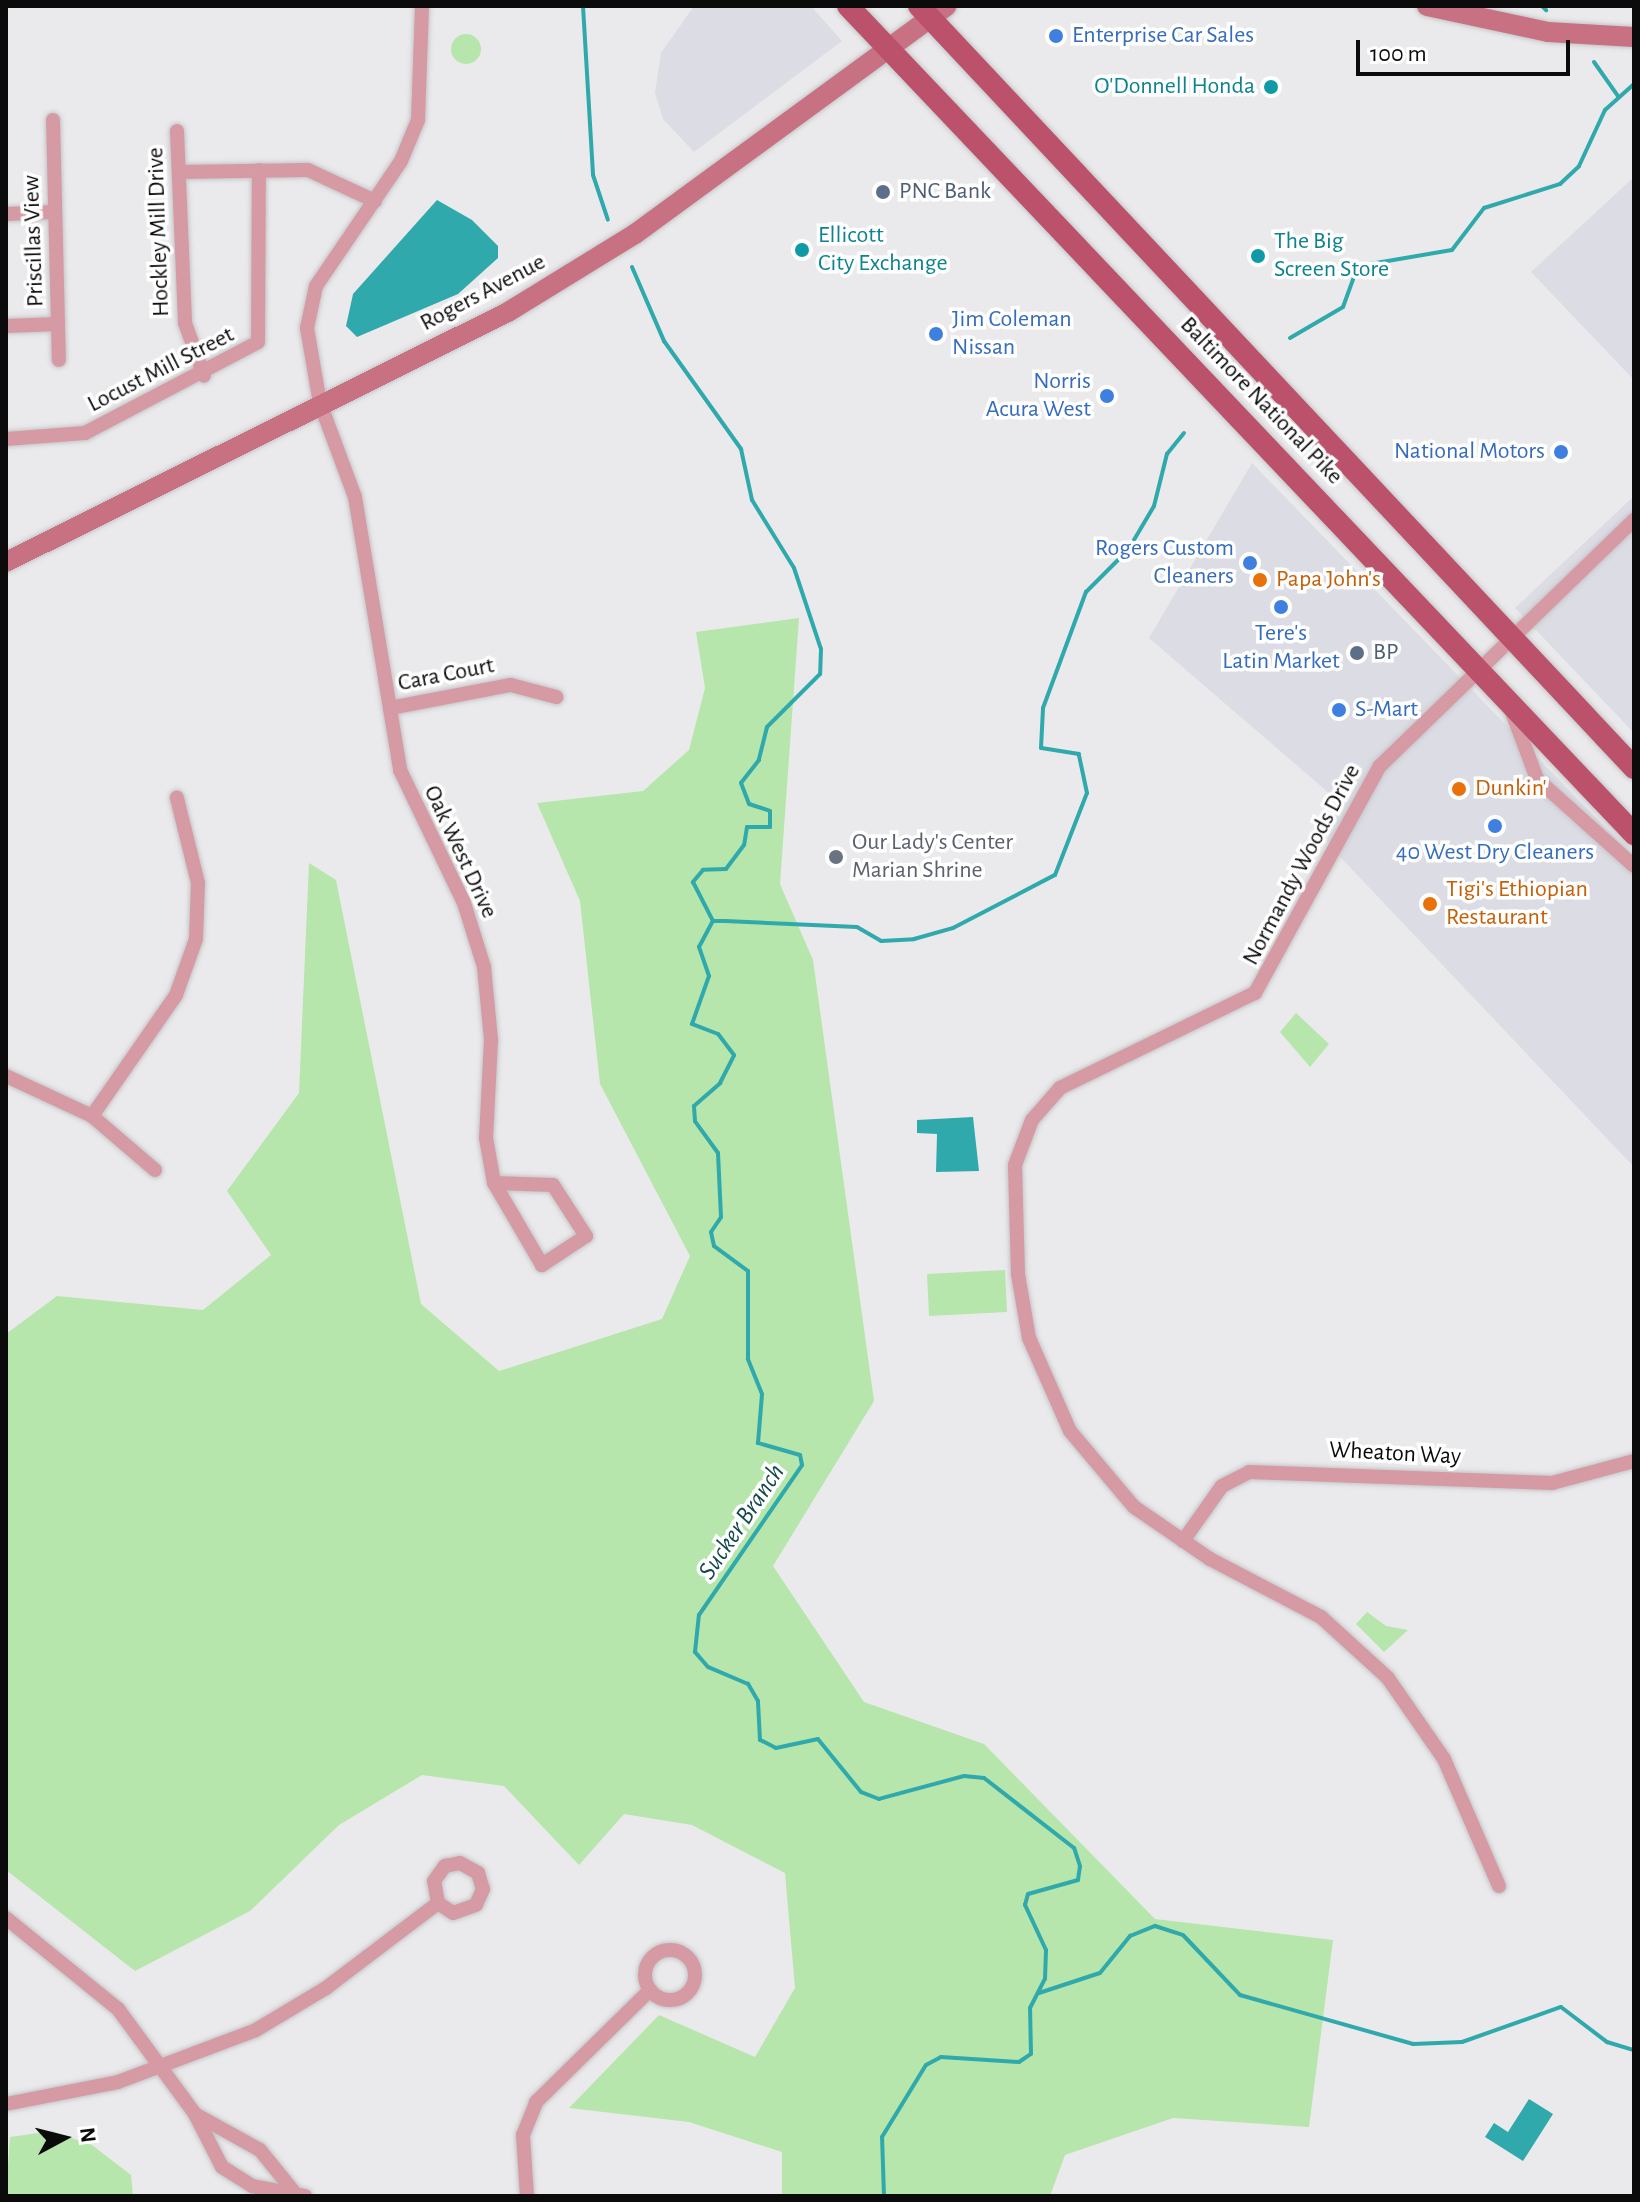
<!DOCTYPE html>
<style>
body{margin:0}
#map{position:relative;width:1640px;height:2202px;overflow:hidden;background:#eaeaec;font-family:"Alegreya Sans",sans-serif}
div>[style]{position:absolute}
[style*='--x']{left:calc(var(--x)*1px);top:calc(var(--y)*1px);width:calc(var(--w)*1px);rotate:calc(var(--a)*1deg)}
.built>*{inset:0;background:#dcdce5}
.green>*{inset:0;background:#b6e6ab}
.round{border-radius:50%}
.water>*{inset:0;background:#2fa9ac}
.stream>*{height:4px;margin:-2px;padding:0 2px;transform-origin:2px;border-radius:2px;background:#2fa9ac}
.roads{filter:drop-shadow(0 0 2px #c6c6c8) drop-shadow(0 0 2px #c6c6c8)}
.street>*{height:14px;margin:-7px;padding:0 7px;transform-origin:7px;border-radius:7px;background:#d69aa4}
.street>.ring{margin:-7px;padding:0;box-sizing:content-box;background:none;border:14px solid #d69aa4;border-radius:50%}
.secondary>*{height:20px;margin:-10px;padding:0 10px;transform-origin:10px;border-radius:10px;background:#c87182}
.primary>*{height:22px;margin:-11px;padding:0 11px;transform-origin:11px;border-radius:11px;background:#bb516a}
.dots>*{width:22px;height:22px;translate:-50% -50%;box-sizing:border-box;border:4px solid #fff;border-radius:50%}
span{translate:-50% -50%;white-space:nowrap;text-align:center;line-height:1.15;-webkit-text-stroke:7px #fff;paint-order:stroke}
.shop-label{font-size:24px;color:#366cbe}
.left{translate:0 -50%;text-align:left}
.right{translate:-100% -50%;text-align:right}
.culture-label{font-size:24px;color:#0d838f}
.service-label{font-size:24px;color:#4e5e75}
.street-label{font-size:24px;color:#0b0b0c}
.food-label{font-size:24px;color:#c56008}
.worship-label{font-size:24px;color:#5b616d}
.water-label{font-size:26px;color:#16494a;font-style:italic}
.frame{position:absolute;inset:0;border:8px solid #0b0b0c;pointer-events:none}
.north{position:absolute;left:24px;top:2098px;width:80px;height:80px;-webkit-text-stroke:6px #fff;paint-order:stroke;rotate:83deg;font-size:22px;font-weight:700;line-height:32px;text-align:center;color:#0b0b0c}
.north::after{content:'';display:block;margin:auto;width:28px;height:36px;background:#0b0b0c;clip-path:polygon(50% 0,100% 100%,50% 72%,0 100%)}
.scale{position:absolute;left:1356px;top:40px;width:214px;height:36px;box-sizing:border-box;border:4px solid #0b0b0c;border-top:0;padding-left:10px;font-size:24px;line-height:28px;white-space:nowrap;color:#0b0b0c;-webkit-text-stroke:6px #fff;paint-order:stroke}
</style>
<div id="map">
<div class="built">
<div style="clip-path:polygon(694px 6px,811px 6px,842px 41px,694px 152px,663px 119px,655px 93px,661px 53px)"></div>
<div style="clip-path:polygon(1634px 177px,1634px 380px,1531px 272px)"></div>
<div style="clip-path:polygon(1252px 463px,1634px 857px,1634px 1167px,1327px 843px,1337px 800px,1149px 638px)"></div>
<div style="clip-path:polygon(1634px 496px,1634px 733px,1515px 608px)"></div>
</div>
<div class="green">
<div class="round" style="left:451px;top:34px;width:30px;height:30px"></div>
<div style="clip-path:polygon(799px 618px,780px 884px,813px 960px,874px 1401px,773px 1566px,864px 1702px,984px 1744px,1155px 1919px,1333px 1940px,1309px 2127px,1173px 2118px,1065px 2155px,1050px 2196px,782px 2196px,782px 2152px,689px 2122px,569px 2108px,659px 2015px,755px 2057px,795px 1988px,785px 1873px,692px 1825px,624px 1814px,579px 1865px,504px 1786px,422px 1775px,339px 1825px,250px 1911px,135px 1971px,6px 1870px,6px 1334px,57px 1296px,203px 1310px,271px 1255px,227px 1191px,299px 1093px,309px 863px,336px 880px,421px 1304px,499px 1371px,662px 1319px,690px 1256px,600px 1084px,580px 901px,537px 803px,643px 791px,689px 750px,705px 688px,696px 632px)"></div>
<div style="clip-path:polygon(1296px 1013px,1329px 1044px,1310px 1067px,1280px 1032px)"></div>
<div style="clip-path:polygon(1005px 1270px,1007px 1312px,929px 1316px,927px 1274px)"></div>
<div style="clip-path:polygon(1367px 1612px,1386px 1626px,1408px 1630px,1384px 1652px,1356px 1624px)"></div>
<div style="clip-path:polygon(52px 2131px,92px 2145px,131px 2175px,133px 2196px,6px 2196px,10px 2137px)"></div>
</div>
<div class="water">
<div style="clip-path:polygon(437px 200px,472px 220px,498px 246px,498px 258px,458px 294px,357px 337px,346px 326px,353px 294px)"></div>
<div style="clip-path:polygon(973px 1117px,979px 1171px,936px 1172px,937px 1134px,917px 1133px,917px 1120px)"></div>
<div style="clip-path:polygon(1529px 2099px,1553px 2114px,1523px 2161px,1485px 2137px,1494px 2123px,1508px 2132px)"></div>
</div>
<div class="stream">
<div style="--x:583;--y:6;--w:169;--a:86.6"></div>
<div style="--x:593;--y:175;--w:47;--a:71.6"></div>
<div style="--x:1542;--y:6;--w:6;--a:45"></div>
<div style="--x:1594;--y:62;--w:42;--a:54.8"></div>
<div style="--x:632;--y:267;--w:81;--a:66.6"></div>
<div style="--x:664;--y:341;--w:133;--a:54.5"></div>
<div style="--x:741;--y:449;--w:52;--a:77.8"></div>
<div style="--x:752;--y:500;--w:80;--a:58.3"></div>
<div style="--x:794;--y:568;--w:85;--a:71.6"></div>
<div style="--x:821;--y:649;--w:25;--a:92"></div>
<div style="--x:820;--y:674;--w:75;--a:135"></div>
<div style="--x:767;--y:727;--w:34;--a:104"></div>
<div style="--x:759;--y:760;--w:29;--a:128"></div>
<div style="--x:741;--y:783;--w:22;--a:69"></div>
<div style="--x:749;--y:804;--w:22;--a:18"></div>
<div style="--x:770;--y:811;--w:16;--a:90"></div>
<div style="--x:770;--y:827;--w:23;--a:180"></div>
<div style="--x:747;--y:827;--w:18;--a:99"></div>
<div style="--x:744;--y:845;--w:30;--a:127"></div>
<div style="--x:726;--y:869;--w:23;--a:178"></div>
<div style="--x:703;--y:870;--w:16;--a:130"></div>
<div style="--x:693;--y:882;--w:44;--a:62.9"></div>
<div style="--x:1290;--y:338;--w:61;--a:-30.3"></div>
<div style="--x:1343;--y:307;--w:32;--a:-70"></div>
<div style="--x:1354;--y:277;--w:21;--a:-39"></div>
<div style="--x:1370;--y:264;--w:83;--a:-9.7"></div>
<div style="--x:1452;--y:250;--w:53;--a:-52.7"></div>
<div style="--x:1484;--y:208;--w:80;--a:-17.5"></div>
<div style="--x:1560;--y:184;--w:26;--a:-43"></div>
<div style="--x:1579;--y:166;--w:62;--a:-65.1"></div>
<div style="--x:1605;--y:110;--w:39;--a:-42"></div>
<div style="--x:1039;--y:1993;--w:64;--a:-18.2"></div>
<div style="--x:1100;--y:1973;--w:48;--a:-51"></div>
<div style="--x:1130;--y:1936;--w:27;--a:-22"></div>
<div style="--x:1155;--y:1926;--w:29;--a:18"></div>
<div style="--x:1183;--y:1935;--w:83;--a:46.5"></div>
<div style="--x:1240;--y:1995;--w:180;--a:15.8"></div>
<div style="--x:1413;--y:2044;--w:49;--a:-2.3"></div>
<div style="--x:1462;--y:2042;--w:105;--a:-19.5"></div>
<div style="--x:1561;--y:2007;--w:58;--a:37.3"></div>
<div style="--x:1607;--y:2042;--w:28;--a:17"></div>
<div style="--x:884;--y:2196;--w:59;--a:-91.9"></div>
<div style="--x:882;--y:2137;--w:84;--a:-58.6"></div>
<div style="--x:926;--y:2065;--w:17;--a:-28"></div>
<div style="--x:941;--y:2057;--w:78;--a:3.7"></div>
<div style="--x:1019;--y:2062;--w:14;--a:-34"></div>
<div style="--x:1031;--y:2054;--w:46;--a:-91.2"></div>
<div style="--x:1030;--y:2008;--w:33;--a:-63"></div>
<div style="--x:1045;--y:1979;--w:29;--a:-88"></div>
<div style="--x:1046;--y:1950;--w:50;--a:-115"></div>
<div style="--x:1025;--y:1905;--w:11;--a:-75"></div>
<div style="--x:1028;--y:1894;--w:52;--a:-15.6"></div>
<div style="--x:1078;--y:1880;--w:14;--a:-82"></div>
<div style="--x:1080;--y:1866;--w:19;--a:-108"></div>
<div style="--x:1074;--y:1848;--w:114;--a:-142.1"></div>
<div style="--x:984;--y:1778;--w:20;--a:-174"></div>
<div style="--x:964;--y:1776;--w:88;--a:164.9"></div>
<div style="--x:879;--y:1799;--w:19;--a:-159"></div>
<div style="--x:861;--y:1792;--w:68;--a:-129.1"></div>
<div style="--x:818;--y:1739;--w:43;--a:167.9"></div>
<div style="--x:776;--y:1748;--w:18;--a:-153"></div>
<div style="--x:760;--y:1740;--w:39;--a:-93"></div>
<div style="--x:758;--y:1701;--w:20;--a:-120"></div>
<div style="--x:748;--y:1684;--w:43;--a:-157"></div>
<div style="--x:708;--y:1667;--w:20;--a:-131"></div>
<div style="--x:695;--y:1652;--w:37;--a:-84"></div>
<div style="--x:699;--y:1615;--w:182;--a:-55.5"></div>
<div style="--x:802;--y:1465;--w:10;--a:-101"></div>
<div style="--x:800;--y:1455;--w:44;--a:-164.1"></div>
<div style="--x:758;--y:1443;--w:49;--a:-85.3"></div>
<div style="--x:762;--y:1394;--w:38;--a:-112"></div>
<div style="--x:748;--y:1359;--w:88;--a:-90"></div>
<div style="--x:748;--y:1271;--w:42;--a:-143.7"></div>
<div style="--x:714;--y:1246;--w:14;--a:-102"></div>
<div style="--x:711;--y:1232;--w:18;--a:-56"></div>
<div style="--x:721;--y:1217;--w:64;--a:-92.7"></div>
<div style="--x:718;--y:1153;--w:39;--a:-126"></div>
<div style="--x:695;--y:1121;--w:15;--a:-94"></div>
<div style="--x:694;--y:1106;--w:35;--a:-41"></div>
<div style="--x:720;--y:1083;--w:31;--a:-63"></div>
<div style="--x:734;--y:1055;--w:26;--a:-127"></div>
<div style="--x:718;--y:1034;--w:28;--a:-159"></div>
<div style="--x:692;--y:1024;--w:51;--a:-70.5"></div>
<div style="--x:709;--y:976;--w:31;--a:-109"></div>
<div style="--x:699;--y:947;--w:30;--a:-62"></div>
<div style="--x:713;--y:921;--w:12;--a:0"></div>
<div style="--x:725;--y:921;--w:132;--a:2.6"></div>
<div style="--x:857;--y:927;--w:28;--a:30"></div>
<div style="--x:881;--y:941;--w:33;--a:-3"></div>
<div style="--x:914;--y:939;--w:41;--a:-15.8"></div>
<div style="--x:953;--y:928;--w:115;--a:-27.5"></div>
<div style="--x:1055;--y:875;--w:88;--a:-68.7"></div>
<div style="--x:1087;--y:793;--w:40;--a:-102"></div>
<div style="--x:1079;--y:754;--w:38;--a:-171"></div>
<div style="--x:1041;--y:748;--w:40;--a:-87.1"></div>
<div style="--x:1043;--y:708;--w:124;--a:-69.7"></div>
<div style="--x:1086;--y:592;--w:59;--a:-45"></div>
<div style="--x:1128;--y:550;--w:51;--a:-59.4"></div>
<div style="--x:1154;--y:506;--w:54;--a:-76"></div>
<div style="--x:1167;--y:454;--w:27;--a:-51"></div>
</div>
<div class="roads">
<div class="street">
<div style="--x:422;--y:6;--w:114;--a:92"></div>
<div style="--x:418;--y:120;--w:44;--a:112.5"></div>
<div style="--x:401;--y:161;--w:151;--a:124.2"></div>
<div style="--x:316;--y:286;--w:43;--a:102.1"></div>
<div style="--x:307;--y:328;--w:76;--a:80.2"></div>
<div style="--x:320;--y:403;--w:100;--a:69.6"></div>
<div style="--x:355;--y:497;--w:277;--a:80.6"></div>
<div style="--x:400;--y:770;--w:148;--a:64.3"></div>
<div style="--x:464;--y:903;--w:67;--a:72.6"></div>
<div style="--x:484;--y:967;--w:73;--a:84.5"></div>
<div style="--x:491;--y:1040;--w:98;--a:92.9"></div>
<div style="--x:486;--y:1138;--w:46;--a:79.9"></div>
<div style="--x:494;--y:1183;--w:59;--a:1.9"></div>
<div style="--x:553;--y:1185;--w:61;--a:57.1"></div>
<div style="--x:586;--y:1236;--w:53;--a:146.6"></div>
<div style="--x:542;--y:1265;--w:95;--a:-120.3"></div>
<div style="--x:53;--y:120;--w:240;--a:88.6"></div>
<div style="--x:177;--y:131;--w:192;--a:87.6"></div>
<div style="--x:185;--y:323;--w:56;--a:70.3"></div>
<div style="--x:179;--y:172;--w:129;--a:-0.9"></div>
<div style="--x:308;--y:170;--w:74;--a:24.8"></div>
<div style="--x:6;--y:214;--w:48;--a:-2.4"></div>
<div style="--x:6;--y:326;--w:52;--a:-2.2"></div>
<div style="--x:6;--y:439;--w:79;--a:-4.3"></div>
<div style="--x:85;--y:433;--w:195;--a:-27.7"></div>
<div style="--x:258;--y:342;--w:172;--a:-89.7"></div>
<div style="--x:1510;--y:707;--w:77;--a:69.4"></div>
<div style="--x:1537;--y:779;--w:130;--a:41.9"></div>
<div style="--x:390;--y:708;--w:123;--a:-10.8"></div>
<div style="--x:511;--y:685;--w:47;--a:14.9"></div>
<div style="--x:6;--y:1076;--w:95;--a:24.9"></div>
<div style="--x:92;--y:1116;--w:83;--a:40.6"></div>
<div style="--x:92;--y:1116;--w:147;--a:-55.2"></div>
<div style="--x:176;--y:995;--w:59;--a:-70.3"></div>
<div style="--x:196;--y:939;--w:56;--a:-88"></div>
<div style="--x:198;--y:883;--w:88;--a:-103.9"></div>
<div style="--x:1183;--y:1541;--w:67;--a:-54.7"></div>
<div style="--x:1222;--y:1486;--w:30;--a:-27"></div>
<div style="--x:1249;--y:1472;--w:303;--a:2.1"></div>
<div style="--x:1552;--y:1483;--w:85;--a:-15"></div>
<div style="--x:1499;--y:1886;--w:138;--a:-113.4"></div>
<div style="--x:1444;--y:1759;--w:98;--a:-124.7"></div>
<div style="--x:1388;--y:1678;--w:91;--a:-137.7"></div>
<div style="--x:1321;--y:1617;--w:125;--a:-152.4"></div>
<div style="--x:1210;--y:1559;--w:92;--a:-145.6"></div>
<div style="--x:1134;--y:1507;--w:99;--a:-130.1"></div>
<div style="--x:1070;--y:1431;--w:102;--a:-113.8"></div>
<div style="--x:1029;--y:1338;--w:65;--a:-99.8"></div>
<div style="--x:1018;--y:1274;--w:109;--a:-91.6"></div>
<div style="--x:1015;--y:1165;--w:48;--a:-69.3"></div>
<div style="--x:1032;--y:1120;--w:43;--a:-48.8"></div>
<div style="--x:1060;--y:1088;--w:217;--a:-26"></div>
<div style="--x:1255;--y:993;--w:259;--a:-61.2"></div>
<div style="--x:1380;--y:766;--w:354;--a:-44.1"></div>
<div style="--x:6;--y:1918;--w:144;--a:39.1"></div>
<div style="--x:118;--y:2009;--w:130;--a:53.7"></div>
<div style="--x:195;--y:2114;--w:59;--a:63"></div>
<div style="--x:222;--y:2167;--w:36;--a:32"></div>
<div style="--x:252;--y:2186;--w:54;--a:10.7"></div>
<div class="ring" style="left:645px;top:1950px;width:36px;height:36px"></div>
<div style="--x:6;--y:2104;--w:114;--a:-11.1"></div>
<div style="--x:118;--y:2082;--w:147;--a:-20.6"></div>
<div style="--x:256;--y:2030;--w:82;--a:-31"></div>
<div style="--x:326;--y:1988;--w:141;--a:-37.2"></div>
<div style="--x:438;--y:1903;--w:22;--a:-100"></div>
<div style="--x:434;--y:1881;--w:19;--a:-54"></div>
<div style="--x:445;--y:1866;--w:15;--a:-11"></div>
<div style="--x:460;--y:1863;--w:21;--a:29"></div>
<div style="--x:478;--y:1873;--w:17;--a:73"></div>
<div style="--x:483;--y:1889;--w:17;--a:114"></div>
<div style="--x:476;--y:1905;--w:24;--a:161"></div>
<div style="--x:453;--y:1913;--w:18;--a:-146"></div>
<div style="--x:195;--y:2114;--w:74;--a:29"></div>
<div style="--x:260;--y:2150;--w:54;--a:51"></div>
<div style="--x:527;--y:2196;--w:61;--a:-93.8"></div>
<div style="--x:523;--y:2135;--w:35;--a:-68"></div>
<div style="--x:536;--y:2102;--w:160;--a:-44.5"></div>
</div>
<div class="secondary">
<div style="--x:1427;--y:6;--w:124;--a:12.1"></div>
<div style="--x:1548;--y:32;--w:86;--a:3.3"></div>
<div style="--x:6;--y:562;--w:561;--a:-26.47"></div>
<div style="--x:508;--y:312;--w:149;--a:-31.6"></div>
<div style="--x:635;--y:234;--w:386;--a:-36.2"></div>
</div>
<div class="primary">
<div style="--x:848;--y:6;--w:1142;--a:46.49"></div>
<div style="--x:919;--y:6;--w:1045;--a:46.82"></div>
</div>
</div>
<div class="dots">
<div style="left:1056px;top:36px;background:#3f7fe0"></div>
<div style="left:1271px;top:87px;background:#0f9aa8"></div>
<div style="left:883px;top:192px;background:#5c6f8a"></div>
<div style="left:802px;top:250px;background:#0f9aa8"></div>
<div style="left:1258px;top:256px;background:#0f9aa8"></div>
<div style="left:936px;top:334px;background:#3f7fe0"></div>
<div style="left:1107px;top:396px;background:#3f7fe0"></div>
<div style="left:1561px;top:452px;background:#3f7fe0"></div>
<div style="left:1250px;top:563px;background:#3f7fe0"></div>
<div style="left:1260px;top:580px;background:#e8710a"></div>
<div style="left:1281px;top:607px;background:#3f7fe0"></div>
<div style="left:1357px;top:653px;background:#5c6f8a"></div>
<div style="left:1339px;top:710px;background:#3f7fe0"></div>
<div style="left:1459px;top:789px;background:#e8710a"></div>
<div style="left:1495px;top:826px;background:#3f7fe0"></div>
<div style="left:836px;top:857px;background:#6b7280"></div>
<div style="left:1430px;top:904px;background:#e8710a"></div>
</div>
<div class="shop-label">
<span class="left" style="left:1072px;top:36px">Enterprise Car Sales</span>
<span class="left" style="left:952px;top:334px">Jim Coleman<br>Nissan</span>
<span class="right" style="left:1091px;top:396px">Norris<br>Acura West</span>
<span class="right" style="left:1545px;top:452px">National Motors</span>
<span class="right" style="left:1234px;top:563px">Rogers Custom<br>Cleaners</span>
<span style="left:1281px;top:648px">Tere's<br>Latin Market</span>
<span class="left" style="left:1355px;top:710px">S-Mart</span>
<span style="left:1495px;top:853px">40 West Dry Cleaners</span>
</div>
<div class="culture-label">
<span class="right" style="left:1255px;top:87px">O'Donnell Honda</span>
<span class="left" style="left:818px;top:250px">Ellicott<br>City Exchange</span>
<span class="left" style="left:1274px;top:256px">The Big<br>Screen Store</span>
</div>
<div class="service-label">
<span class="left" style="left:899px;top:192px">PNC Bank</span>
<span class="left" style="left:1373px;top:653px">BP</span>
</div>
<div class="street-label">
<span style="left:159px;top:232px;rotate:-92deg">Hockley Mill Drive</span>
<span style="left:34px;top:241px;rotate:-92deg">Priscillas View</span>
<span style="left:483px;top:293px;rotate:-28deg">Rogers Avenue</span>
<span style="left:161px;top:370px;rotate:-27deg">Locust Mill Street</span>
<span style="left:1261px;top:401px;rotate:46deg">Baltimore National Pike</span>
<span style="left:446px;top:675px;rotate:-11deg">Cara Court</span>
<span style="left:460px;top:852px;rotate:65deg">Oak West Drive</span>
<span style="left:1302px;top:865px;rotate:-62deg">Normandy Woods Drive</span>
<span style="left:1395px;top:1454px;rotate:3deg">Wheaton Way</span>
</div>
<div class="food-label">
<span class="left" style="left:1276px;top:580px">Papa John's</span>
<span class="left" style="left:1475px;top:789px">Dunkin'</span>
<span class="left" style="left:1446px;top:904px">Tigi's Ethiopian<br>Restaurant</span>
</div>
<div class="worship-label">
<span class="left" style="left:852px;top:857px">Our Lady's Center<br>Marian Shrine</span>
</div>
<div class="water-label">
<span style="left:742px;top:1522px;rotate:-56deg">Sucker Branch</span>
</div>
<div class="frame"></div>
<div class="north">N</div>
<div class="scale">100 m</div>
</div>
